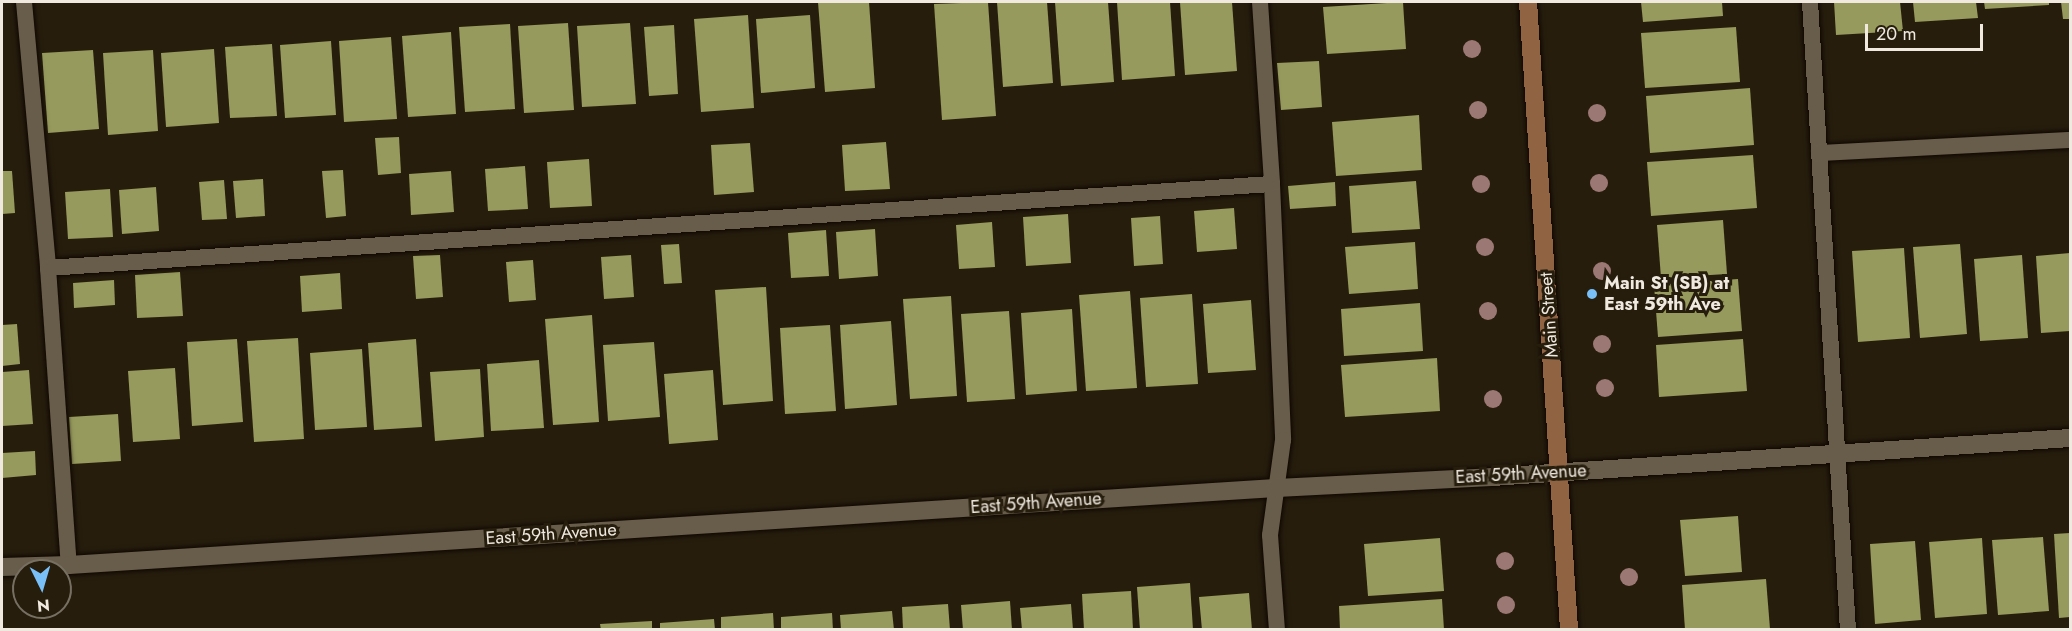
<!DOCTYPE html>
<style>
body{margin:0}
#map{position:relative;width:2072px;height:631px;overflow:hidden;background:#261d0d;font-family:Jost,sans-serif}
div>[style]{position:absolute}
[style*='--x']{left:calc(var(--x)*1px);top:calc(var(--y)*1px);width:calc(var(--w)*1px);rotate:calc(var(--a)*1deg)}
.building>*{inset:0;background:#969a5d}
.roads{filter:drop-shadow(0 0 2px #0f0700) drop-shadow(0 0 2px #0f0700)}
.lane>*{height:16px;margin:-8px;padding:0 8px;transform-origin:8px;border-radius:8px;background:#685d4b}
.street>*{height:18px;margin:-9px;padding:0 9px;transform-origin:9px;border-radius:9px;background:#685d4b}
.secondary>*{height:18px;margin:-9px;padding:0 9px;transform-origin:9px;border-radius:9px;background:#906343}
.trees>*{width:18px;height:18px;margin:-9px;border-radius:50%;background:#9c7874}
.dots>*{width:16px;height:16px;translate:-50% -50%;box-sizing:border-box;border:3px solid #261d0d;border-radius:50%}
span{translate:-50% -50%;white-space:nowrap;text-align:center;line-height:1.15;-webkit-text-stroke:6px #261d0d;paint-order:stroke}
.poi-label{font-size:18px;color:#f0e9df;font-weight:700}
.left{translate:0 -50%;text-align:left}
.street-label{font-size:18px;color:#f0e9df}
.frame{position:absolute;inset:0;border:3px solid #f0e9df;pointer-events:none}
.north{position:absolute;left:12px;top:559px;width:60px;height:60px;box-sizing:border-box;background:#261d0d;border:2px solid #776f61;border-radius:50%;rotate:175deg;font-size:16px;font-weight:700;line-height:24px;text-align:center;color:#f0e9df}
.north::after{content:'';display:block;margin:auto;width:21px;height:27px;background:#79bff8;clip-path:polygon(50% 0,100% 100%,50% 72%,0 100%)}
.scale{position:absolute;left:1865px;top:24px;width:118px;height:27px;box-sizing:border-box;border:3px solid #f0e9df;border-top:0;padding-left:8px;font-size:18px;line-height:21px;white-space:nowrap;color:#f0e9df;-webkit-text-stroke:4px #261d0d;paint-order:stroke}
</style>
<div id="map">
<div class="building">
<div style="clip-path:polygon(818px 2px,869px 2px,875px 88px,825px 92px)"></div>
<div style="clip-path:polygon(988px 2px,996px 116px,942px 120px,934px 4px)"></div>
<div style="clip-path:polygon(997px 2px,1047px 2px,1053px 83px,1003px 87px)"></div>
<div style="clip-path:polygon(1055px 2px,1108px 2px,1114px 82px,1061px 86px)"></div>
<div style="clip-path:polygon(1117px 2px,1170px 2px,1175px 76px,1122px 80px)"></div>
<div style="clip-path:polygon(1180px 2px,1232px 2px,1237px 71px,1185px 75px)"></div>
<div style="clip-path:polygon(1403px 2px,1406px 49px,1327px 54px,1323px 7px)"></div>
<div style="clip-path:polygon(1641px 2px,1722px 2px,1723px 16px,1643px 22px)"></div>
<div style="clip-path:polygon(1834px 2px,1900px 2px,1903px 31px,1836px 35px)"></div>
<div style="clip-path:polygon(1913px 2px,1976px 2px,1978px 18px,1915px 22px)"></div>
<div style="clip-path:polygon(1984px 2px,2049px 2px,2049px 5px,1985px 9px)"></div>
<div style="clip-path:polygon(2061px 2px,2070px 2px,2070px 19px,2063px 19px)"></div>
<div style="clip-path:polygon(748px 15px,754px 108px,701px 112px,694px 19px)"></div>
<div style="clip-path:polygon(810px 15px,815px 88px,761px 93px,756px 19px)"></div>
<div style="clip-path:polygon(568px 23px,574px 110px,524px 113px,518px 26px)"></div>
<div style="clip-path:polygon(630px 23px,636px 104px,582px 107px,577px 26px)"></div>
<div style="clip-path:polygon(510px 24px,515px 109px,465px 112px,459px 27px)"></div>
<div style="clip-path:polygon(674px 25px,678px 94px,649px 96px,644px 27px)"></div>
<div style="clip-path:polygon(1736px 27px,1740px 82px,1645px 88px,1641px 33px)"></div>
<div style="clip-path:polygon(451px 32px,456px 114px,408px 117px,402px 36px)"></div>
<div style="clip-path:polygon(391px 37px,397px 119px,344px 122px,339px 41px)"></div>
<div style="clip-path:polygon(331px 41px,336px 115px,285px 118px,280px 45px)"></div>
<div style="clip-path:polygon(272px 44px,277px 116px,230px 118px,225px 47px)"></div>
<div style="clip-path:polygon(214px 49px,219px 123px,166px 127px,161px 53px)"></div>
<div style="clip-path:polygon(93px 50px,99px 129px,48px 133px,42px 53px)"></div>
<div style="clip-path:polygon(153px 50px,158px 131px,108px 135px,103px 53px)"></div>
<div style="clip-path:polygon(1319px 61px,1322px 107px,1281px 110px,1277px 63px)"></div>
<div style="clip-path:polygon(1750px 88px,1754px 145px,1650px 153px,1646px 96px)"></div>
<div style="clip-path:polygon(1419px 115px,1422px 170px,1336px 176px,1332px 122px)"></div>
<div style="clip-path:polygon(399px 137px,401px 173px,378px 175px,375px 138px)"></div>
<div style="clip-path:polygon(886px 142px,890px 189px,845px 191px,842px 145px)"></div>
<div style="clip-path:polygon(750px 143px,754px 192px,714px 195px,711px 145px)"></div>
<div style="clip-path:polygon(1753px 155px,1757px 208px,1651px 216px,1647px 162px)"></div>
<div style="clip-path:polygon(589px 159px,592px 206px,550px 208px,547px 162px)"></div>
<div style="clip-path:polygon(525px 166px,528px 209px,488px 211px,485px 169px)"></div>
<div style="clip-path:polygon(343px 170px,346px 216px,326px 218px,322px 171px)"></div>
<div style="clip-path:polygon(2px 171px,12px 171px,15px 213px,2px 214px)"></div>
<div style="clip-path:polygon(451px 171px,454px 212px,411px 215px,409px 174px)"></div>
<div style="clip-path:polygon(263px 179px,265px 216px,236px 218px,233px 181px)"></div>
<div style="clip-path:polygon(224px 180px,227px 219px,202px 220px,199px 182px)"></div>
<div style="clip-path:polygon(1416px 181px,1420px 229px,1352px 233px,1349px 186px)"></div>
<div style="clip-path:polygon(1335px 182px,1336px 206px,1290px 209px,1288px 186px)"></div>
<div style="clip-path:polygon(156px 187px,159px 231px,122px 234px,119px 190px)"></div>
<div style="clip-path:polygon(110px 189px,113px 237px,68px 239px,65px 192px)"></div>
<div style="clip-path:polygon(1234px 208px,1237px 249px,1197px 252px,1194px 211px)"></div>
<div style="clip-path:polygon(1068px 214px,1071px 263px,1026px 266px,1023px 217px)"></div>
<div style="clip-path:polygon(1160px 216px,1163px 264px,1134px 266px,1131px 218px)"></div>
<div style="clip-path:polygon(1723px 220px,1727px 274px,1661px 278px,1657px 225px)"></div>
<div style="clip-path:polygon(992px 222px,995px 267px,959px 269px,956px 225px)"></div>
<div style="clip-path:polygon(875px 229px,878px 276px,839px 279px,836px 232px)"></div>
<div style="clip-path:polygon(826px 230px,829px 276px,791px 278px,788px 233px)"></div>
<div style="clip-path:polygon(1415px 242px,1418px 289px,1349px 294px,1345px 247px)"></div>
<div style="clip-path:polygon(679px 244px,682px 283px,664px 284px,661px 245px)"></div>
<div style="clip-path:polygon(1960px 244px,1967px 334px,1920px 338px,1913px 247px)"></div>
<div style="clip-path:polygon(1904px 248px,1910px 338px,1858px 342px,1852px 251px)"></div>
<div style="clip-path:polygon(2070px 253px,2070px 331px,2041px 333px,2036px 256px)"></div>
<div style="clip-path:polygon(440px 255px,443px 297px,416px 299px,413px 256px)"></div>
<div style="clip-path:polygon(631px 255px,634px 297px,604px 299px,601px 257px)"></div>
<div style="clip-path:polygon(2022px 255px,2028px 338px,1980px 341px,1974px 259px)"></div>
<div style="clip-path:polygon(533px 260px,536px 300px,509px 302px,506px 262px)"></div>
<div style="clip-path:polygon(180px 272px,183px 316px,137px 318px,135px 275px)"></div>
<div style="clip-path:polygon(340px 273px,342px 309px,302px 312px,300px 276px)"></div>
<div style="clip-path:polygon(1738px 279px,1742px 331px,1658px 337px,1654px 285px)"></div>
<div style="clip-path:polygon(114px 280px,115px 305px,74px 308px,73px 283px)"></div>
<div style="clip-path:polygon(766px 287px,773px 401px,723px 405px,715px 290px)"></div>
<div style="clip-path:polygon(1130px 291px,1137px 388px,1086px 391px,1079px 295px)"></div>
<div style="clip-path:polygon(1192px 294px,1198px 384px,1146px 387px,1140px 298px)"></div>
<div style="clip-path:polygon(951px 296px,957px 396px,910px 399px,903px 299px)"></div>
<div style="clip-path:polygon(1251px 300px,1256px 370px,1208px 373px,1203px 304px)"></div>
<div style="clip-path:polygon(1420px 303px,1423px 351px,1344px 356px,1341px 309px)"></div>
<div style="clip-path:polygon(1072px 309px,1077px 391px,1026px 395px,1021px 313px)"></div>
<div style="clip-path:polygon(1009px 311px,1015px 399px,967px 402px,961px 314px)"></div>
<div style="clip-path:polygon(592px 315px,599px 422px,553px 425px,545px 319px)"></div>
<div style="clip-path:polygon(891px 321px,897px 405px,845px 409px,840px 325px)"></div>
<div style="clip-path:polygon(17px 324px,20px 364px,2px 366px,2px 325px)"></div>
<div style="clip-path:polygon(830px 325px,836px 411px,785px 414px,780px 328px)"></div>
<div style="clip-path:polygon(298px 338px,304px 439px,254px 442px,247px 341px)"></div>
<div style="clip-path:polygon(237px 339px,243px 422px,192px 426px,187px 342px)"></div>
<div style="clip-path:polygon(416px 339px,422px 427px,374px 430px,368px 343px)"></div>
<div style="clip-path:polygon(1743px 339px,1747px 391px,1659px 397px,1656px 345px)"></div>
<div style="clip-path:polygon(654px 342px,660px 417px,608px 421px,603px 345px)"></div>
<div style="clip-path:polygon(362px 349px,367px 427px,315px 430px,310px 353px)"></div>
<div style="clip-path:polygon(1437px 358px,1440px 411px,1345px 417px,1341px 365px)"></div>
<div style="clip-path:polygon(539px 360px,544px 428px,491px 431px,487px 364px)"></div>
<div style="clip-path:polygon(175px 368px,180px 439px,133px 442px,128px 371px)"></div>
<div style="clip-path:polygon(480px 369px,484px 437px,435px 441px,430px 372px)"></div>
<div style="clip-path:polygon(29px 370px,33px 424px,2px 426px,2px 372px)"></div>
<div style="clip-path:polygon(713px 370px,718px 440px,669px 444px,664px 374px)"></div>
<div style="clip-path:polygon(118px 414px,121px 461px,72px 464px,69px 417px)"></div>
<div style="clip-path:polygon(35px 451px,36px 475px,2px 478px,2px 453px)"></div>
<div style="clip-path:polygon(1738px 516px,1742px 572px,1685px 576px,1680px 520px)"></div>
<div style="clip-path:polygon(2070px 533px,2070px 617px,2059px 618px,2054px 534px)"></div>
<div style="clip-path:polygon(2043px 537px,2049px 611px,1998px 615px,1992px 540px)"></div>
<div style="clip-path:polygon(1440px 538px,1444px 591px,1368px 596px,1364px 544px)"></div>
<div style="clip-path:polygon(1982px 538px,1987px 614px,1935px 618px,1929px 542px)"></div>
<div style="clip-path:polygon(1915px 541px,1921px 620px,1875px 624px,1870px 544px)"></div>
<div style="clip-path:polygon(1766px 579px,1770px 629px,1685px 630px,1682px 585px)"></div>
<div style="clip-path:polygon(1190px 583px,1193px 630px,1140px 630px,1137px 587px)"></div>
<div style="clip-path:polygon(1131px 591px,1133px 630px,1084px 630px,1082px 594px)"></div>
<div style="clip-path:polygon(1249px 593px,1252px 630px,1202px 630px,1199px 597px)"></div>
<div style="clip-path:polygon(1442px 599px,1444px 630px,1340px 630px,1339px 606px)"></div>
<div style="clip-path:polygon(1010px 601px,1012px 630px,963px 630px,961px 605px)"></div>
<div style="clip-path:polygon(948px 604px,950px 630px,903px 630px,902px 607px)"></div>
<div style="clip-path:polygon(1071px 604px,1073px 630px,1022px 630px,1020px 608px)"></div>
<div style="clip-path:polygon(892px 611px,894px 630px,841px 630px,840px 615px)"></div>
<div style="clip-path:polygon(773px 613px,774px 630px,721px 630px,721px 617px)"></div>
<div style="clip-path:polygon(832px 613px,833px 630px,781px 630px,781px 617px)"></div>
<div style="clip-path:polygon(714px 619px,715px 630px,660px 630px,660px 623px)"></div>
<div style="clip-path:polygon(652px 621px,652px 630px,601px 630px,600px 624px)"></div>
</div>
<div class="roads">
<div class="lane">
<div style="--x:24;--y:2;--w:267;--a:84.8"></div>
<div style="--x:48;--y:268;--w:298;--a:86"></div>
<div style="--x:1260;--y:2;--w:182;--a:86.2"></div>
<div style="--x:1272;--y:184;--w:256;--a:87.5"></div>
<div style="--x:1283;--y:440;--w:96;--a:97.8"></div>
<div style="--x:1270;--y:535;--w:95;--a:85.8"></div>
<div style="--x:1810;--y:2;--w:629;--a:86.54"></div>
<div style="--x:1819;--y:153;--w:251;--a:-3"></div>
<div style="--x:48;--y:268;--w:1227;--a:-3.93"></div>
</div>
<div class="street">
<div style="--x:2;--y:567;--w:67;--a:-1.7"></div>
<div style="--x:69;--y:565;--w:1209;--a:-3.65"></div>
<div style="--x:1276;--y:488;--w:216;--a:-2.9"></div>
<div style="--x:1492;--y:477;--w:579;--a:-3.86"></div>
</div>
<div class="secondary">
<div style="--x:1528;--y:2;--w:629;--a:86.26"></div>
</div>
</div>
<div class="trees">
<div style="left:1472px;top:49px"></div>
<div style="left:1478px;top:110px"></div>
<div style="left:1597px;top:113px"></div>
<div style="left:1599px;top:183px"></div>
<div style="left:1481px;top:184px"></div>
<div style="left:1485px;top:247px"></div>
<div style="left:1602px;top:271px"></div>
<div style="left:1488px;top:311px"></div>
<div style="left:1602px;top:344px"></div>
<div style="left:1605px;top:388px"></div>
<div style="left:1493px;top:399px"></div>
<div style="left:1505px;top:561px"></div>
<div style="left:1629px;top:577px"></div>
<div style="left:1506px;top:605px"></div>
</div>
<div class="dots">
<div style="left:1592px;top:294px;background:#79bff8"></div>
</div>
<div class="poi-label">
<span class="left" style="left:1604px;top:294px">Main St (SB) at<br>East 59th Ave</span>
</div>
<div class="street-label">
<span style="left:1549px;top:315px;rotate:-94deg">Main Street</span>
<span style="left:1521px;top:474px;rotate:-3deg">East 59th Avenue</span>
<span style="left:1036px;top:503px;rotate:-4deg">East 59th Avenue</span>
<span style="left:551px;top:534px;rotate:-4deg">East 59th Avenue</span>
</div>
<div class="frame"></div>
<div class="north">N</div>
<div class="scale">20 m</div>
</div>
